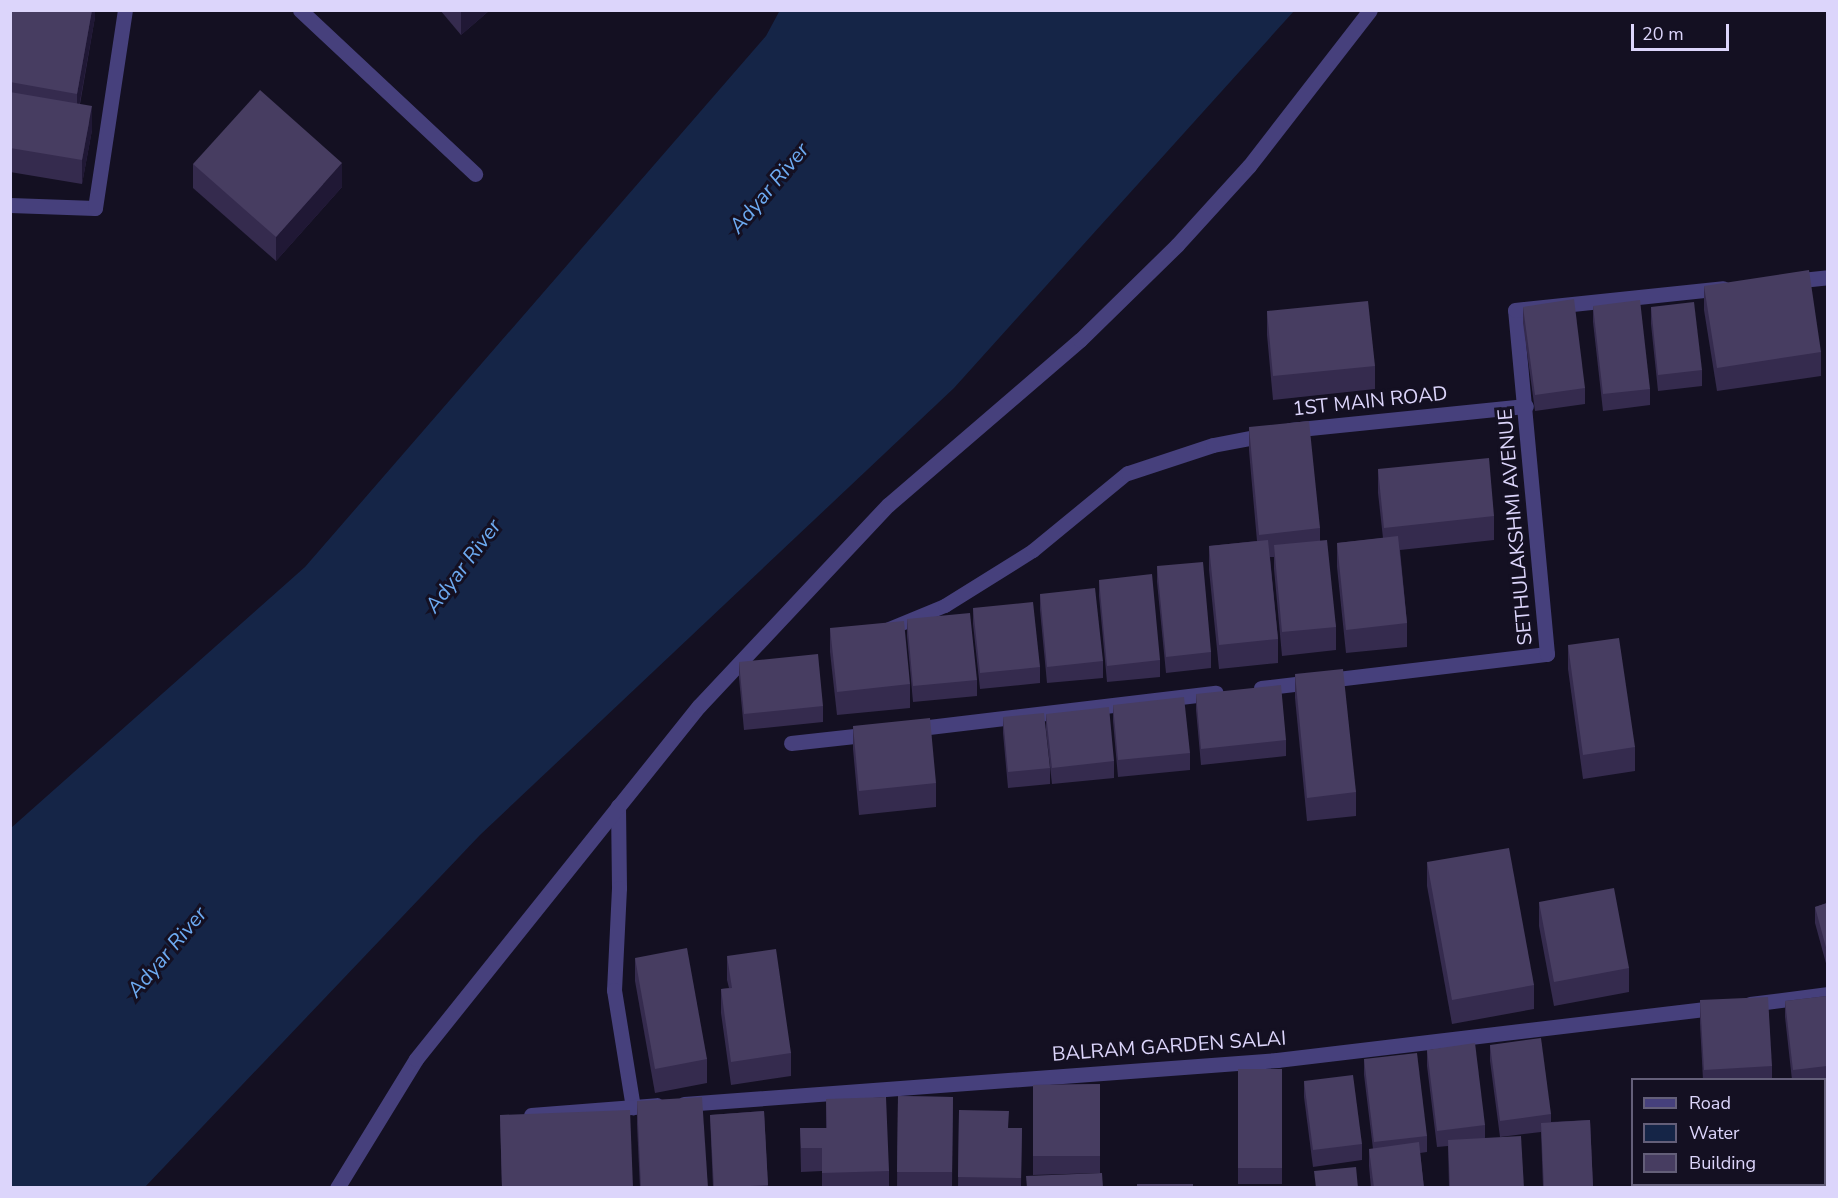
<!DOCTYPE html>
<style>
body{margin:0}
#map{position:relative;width:1838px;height:1198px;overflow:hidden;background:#141022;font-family:"Nunito Sans",sans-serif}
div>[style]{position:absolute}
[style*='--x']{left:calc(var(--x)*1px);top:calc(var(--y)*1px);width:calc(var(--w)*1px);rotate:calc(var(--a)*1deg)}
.water>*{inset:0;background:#152547}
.lane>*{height:14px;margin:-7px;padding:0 7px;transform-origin:7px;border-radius:7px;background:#46407c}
.street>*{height:15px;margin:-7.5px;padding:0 7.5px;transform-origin:7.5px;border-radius:7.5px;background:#46407c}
.wall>*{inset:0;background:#352b4e}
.shaded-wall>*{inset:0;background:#201835}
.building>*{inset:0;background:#473d61}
span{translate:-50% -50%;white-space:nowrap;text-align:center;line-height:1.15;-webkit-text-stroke:6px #141022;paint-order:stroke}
.street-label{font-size:20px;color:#dcd5fb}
.water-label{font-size:21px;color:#6daaf1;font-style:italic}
.frame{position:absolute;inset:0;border:12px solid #dcd5fb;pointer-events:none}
.legend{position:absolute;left:1631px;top:1078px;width:195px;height:108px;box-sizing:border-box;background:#141022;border:2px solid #645f79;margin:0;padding:8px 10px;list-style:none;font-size:18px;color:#dcd5fb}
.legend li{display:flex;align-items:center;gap:12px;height:30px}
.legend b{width:30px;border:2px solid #645f79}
.scale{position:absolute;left:1631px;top:24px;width:98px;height:27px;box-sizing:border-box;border:3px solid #dcd5fb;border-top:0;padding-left:8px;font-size:18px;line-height:21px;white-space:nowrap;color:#dcd5fb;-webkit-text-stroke:4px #141022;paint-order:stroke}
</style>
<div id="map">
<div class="water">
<div style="clip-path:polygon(780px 10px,1294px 11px,954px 388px,480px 835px,145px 1187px,11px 1187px,11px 828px,305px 567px,766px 36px)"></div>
</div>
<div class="lane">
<div style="--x:887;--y:630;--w:63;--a:-22.5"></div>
<div style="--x:945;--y:606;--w:104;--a:-32"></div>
<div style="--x:1033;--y:551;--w:123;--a:-39.4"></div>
</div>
<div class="street">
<div style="--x:300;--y:10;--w:240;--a:43.1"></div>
<div style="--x:10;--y:205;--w:85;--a:2"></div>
<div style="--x:95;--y:208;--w:200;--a:-81.4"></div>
<div style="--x:1792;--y:281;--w:36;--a:-6"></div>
<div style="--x:1290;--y:430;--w:237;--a:-5.8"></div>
<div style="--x:1128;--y:473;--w:89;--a:-18.2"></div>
<div style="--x:1213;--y:445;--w:54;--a:-10.7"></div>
<div style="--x:1261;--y:688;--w:288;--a:-6.8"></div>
<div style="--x:1547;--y:654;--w:345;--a:-95.3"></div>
<div style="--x:1515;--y:310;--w:209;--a:-6"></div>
<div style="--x:912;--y:729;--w:306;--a:-6.8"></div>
<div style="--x:791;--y:743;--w:82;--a:-6.3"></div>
<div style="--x:618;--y:806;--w:82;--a:89.3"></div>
<div style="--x:619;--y:888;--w:102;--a:92.8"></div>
<div style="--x:614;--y:990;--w:119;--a:80.8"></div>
<div style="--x:1750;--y:1004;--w:79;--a:-7.3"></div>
<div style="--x:684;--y:1104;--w:595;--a:-4.24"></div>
<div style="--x:1277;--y:1060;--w:446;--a:-6.8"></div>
<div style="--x:531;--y:1115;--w:126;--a:-4.5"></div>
<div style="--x:1824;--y:1132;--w:4;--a:0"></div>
<div style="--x:1824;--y:1150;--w:38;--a:85"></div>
<div style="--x:337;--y:1188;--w:151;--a:-58.5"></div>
<div style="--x:416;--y:1059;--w:452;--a:-51.3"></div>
<div style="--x:699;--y:706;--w:276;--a:-46.8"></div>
<div style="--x:888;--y:505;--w:253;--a:-40.7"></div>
<div style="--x:1080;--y:340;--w:136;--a:-44.4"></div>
<div style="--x:1177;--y:245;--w:107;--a:-47.7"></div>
<div style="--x:1249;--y:166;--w:197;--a:-52.2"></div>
</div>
<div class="wall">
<div style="clip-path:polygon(10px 10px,95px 10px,95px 17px,80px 104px,92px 130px,82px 184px,10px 172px)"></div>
<div style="clip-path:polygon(440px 10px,490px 10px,461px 35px)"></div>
<div style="clip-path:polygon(193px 164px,342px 187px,276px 261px,193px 188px)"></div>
<div style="clip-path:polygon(1704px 286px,1821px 352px,1821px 376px,1717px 391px,1704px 310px)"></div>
<div style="clip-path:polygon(1593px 306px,1650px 389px,1650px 405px,1603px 411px,1593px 322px)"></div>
<div style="clip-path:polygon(1523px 307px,1585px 388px,1585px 404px,1535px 411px,1523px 323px)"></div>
<div style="clip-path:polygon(1651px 307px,1702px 370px,1702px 386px,1658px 391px,1651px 324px)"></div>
<div style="clip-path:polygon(1267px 311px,1375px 366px,1375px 389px,1273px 400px,1267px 335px)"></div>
<div style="clip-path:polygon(1249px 427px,1320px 528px,1320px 540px,1336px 627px,1336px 650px,1282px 656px,1274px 569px,1274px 557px,1270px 557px,1278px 639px,1278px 663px,1219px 669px,1209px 570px,1209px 546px,1257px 541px,1249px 451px)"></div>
<div style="clip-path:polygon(1378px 469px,1494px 516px,1494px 540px,1400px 550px,1407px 623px,1407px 647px,1346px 653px,1337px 567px,1337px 543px,1383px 538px,1378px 493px)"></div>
<div style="clip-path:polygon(1157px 566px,1211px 652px,1211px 668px,1166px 673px,1157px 582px)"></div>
<div style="clip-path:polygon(1099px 580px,1160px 660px,1160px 677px,1107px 682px,1099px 596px)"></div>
<div style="clip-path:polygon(1040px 594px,1103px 661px,1103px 678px,1047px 683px,1040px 610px)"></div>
<div style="clip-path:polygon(973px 608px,1040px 667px,1040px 683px,980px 689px,973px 624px)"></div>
<div style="clip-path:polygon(907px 619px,977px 680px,977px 696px,913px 702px,907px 636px)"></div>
<div style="clip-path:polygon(830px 628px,910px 684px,910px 708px,837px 715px,830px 652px)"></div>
<div style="clip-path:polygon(1568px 645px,1635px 747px,1635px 771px,1583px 779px,1568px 669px)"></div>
<div style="clip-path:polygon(739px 662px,823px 706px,823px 722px,744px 730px,739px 678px)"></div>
<div style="clip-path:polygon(1295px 674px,1356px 792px,1356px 816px,1307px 821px,1295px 698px)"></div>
<div style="clip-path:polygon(1196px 694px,1286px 740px,1286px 756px,1201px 765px,1196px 710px)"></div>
<div style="clip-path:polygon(1113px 705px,1190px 753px,1190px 770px,1118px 777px,1113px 721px)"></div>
<div style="clip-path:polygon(1046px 714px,1114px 761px,1114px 778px,1052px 784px,1046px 730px)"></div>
<div style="clip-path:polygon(1003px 717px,1050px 768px,1050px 784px,1008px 788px,1003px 733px)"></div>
<div style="clip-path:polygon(853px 726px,936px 783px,936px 807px,859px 815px,853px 749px)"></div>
<div style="clip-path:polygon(1427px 862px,1534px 985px,1534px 1009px,1452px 1024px,1427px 886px)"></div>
<div style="clip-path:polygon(1539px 902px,1629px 968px,1629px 992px,1554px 1006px,1539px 926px)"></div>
<div style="clip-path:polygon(1827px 903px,1827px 967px,1815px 923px,1815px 907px)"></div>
<div style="clip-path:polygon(727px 956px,791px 1053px,791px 1076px,731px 1085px,721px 1013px,721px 989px,729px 988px,727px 980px)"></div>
<div style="clip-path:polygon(635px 958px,707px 1059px,707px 1083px,655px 1093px,635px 981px)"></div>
<div style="clip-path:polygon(1827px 996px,1827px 1082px,1824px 1082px,1824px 1080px,1792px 1080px,1785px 1017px,1785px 1001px)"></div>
<div style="clip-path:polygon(1700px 1000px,1772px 1066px,1772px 1080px,1703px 1080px,1700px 1024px)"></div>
<div style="clip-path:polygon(1490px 1045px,1551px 1114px,1551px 1122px,1590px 1120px,1593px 1188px,1543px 1188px,1541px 1132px,1500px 1137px,1490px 1061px)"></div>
<div style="clip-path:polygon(1427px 1050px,1485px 1125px,1485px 1138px,1524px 1188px,1449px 1188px,1448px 1146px,1437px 1147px,1427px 1066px)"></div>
<div style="clip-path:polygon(1364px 1059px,1427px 1136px,1427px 1152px,1420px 1153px,1424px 1188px,1371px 1188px,1369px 1166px,1369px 1149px,1373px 1149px,1364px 1075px)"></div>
<div style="clip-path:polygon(1238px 1069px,1282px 1069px,1282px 1184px,1238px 1184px)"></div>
<div style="clip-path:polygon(1304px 1081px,1362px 1144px,1362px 1160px,1313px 1167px,1304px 1097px)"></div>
<div style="clip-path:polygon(1100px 1084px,1100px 1173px,1033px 1175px,1033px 1085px)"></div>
<div style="clip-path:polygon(898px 1096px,953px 1097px,952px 1188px,897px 1188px)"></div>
<div style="clip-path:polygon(826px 1099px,889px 1171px,889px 1188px,822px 1188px,822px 1171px,801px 1172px,800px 1128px,826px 1128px)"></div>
<div style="clip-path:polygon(637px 1101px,708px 1188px,640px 1188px,637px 1125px)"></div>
<div style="clip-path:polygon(959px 1110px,1009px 1128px,1022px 1128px,1021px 1188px,958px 1188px)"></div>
<div style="clip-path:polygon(764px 1111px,768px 1188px,713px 1188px,710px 1115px)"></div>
<div style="clip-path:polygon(500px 1115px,633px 1188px,502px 1188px)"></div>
<div style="clip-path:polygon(1668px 1185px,1707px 1185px,1707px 1188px,1668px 1188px)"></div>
</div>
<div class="shaded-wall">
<div style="clip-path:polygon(92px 10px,95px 10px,95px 17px,77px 118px,77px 94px)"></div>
<div style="clip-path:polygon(461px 10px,490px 10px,461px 35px)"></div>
<div style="clip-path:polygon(92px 106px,92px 130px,82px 184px,82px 160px)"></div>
<div style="clip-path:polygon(342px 163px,342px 187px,276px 261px,276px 237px)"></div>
</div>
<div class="building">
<div style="clip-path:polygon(10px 10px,92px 10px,77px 94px,10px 82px)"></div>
<div style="clip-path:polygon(260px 90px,342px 163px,276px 237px,193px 164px)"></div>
<div style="clip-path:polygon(10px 92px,92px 106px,82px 160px,10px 148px)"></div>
<div style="clip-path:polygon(1809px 270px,1821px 352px,1717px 368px,1704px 286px)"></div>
<div style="clip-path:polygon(1574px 299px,1585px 388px,1535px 395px,1523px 307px)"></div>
<div style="clip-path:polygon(1640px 300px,1650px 389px,1603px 394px,1593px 306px)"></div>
<div style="clip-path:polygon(1368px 301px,1375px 366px,1273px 376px,1267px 311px)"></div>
<div style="clip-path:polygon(1694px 302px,1702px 370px,1658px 375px,1651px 307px)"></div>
<div style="clip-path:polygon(1309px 421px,1320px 528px,1259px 535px,1249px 427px)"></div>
<div style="clip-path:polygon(1489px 458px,1494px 516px,1384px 528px,1378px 469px)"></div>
<div style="clip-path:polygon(1398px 536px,1407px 623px,1346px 630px,1337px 543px)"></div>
<div style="clip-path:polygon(1268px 540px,1278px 639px,1219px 645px,1209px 546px)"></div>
<div style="clip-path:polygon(1327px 540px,1336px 627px,1282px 632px,1274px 545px)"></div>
<div style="clip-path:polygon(1203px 562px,1211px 652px,1166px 657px,1157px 566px)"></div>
<div style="clip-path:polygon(1152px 574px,1160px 660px,1107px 666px,1099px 580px)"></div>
<div style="clip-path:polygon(1095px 588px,1103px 661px,1047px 667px,1040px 594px)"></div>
<div style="clip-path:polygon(1033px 602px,1040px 667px,980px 673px,973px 608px)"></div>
<div style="clip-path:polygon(970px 613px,977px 680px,913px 686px,907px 619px)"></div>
<div style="clip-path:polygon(904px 621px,910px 684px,837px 692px,830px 628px)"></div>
<div style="clip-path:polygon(1619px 638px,1635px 747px,1583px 755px,1568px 645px)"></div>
<div style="clip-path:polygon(818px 654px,823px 706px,744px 714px,739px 662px)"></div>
<div style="clip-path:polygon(1343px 669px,1356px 792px,1307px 798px,1295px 674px)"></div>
<div style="clip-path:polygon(1281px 685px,1286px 740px,1201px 749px,1196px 694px)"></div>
<div style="clip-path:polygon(1184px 697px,1190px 753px,1118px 760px,1113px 705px)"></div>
<div style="clip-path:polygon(1109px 707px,1114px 761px,1052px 768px,1046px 714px)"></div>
<div style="clip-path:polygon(1044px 713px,1050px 768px,1008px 772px,1003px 717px)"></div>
<div style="clip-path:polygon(930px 718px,936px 783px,859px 791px,853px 726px)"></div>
<div style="clip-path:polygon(1509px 848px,1534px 985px,1452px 1000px,1427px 862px)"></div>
<div style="clip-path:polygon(1614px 888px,1629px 968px,1554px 982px,1539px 902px)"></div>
<div style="clip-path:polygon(1827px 903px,1827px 951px,1815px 907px)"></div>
<div style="clip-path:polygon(687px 948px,707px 1059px,655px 1069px,635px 958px)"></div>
<div style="clip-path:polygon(776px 949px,791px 1053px,731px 1062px,721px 989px,732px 988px,727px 956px)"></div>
<div style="clip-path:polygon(1827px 996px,1827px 1066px,1793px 1070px,1785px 1001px)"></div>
<div style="clip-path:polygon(1768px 997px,1772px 1066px,1704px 1070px,1700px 1000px)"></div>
<div style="clip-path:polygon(1541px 1038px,1551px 1114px,1500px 1121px,1490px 1045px)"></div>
<div style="clip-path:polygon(1475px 1043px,1485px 1125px,1437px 1131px,1427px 1050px)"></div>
<div style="clip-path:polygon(1417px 1053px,1427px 1136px,1374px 1142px,1364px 1059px)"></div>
<div style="clip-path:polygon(1238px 1069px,1282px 1069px,1282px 1168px,1238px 1168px)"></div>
<div style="clip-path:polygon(1353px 1075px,1362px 1144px,1313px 1150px,1304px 1081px)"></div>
<div style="clip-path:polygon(1100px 1084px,1100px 1156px,1033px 1156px,1033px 1085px)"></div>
<div style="clip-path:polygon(898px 1096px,953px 1097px,952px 1172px,897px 1172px)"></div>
<div style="clip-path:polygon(702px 1097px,708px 1188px,641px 1188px,637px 1101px)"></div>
<div style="clip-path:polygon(886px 1097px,889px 1171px,822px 1173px,822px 1148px,801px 1148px,800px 1128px,827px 1128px,826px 1099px)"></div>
<div style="clip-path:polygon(630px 1110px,633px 1188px,502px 1188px,500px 1115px)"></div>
<div style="clip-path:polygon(959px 1110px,1009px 1111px,1008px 1128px,1022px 1128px,1021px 1178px,958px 1177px)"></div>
<div style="clip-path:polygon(764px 1111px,768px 1185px,714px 1188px,710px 1115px)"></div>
<div style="clip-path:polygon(1590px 1120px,1593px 1186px,1544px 1188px,1541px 1123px)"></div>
<div style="clip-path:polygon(1521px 1136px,1524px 1188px,1450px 1188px,1448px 1140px)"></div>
<div style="clip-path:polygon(1419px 1142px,1424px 1188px,1374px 1188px,1369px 1149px)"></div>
<div style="clip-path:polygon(1356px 1167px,1358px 1188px,1316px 1188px,1314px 1171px)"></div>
<div style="clip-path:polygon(1102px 1173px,1103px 1188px,1027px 1188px,1026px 1176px)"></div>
<div style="clip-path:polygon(1137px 1184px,1193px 1184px,1193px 1188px,1137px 1188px)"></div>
<div style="clip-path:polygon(1731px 1185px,1802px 1185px,1802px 1188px,1731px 1188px)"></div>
</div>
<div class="street-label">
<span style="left:1370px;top:401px;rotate:-6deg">1ST MAIN ROAD</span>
<span style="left:1515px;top:527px;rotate:-95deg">SETHULAKSHMI AVENUE</span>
<span style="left:1169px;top:1046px;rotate:-4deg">BALRAM GARDEN SALAI</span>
</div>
<div class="water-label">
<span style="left:769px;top:188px;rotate:-50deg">Adyar River</span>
<span style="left:463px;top:566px;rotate:-53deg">Adyar River</span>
<span style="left:167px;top:952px;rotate:-50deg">Adyar River</span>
</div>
<div class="frame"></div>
<ul class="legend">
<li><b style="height:8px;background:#46407c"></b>Road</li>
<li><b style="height:16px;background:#152547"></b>Water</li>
<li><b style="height:16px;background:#473d61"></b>Building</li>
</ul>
<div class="scale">20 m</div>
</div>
